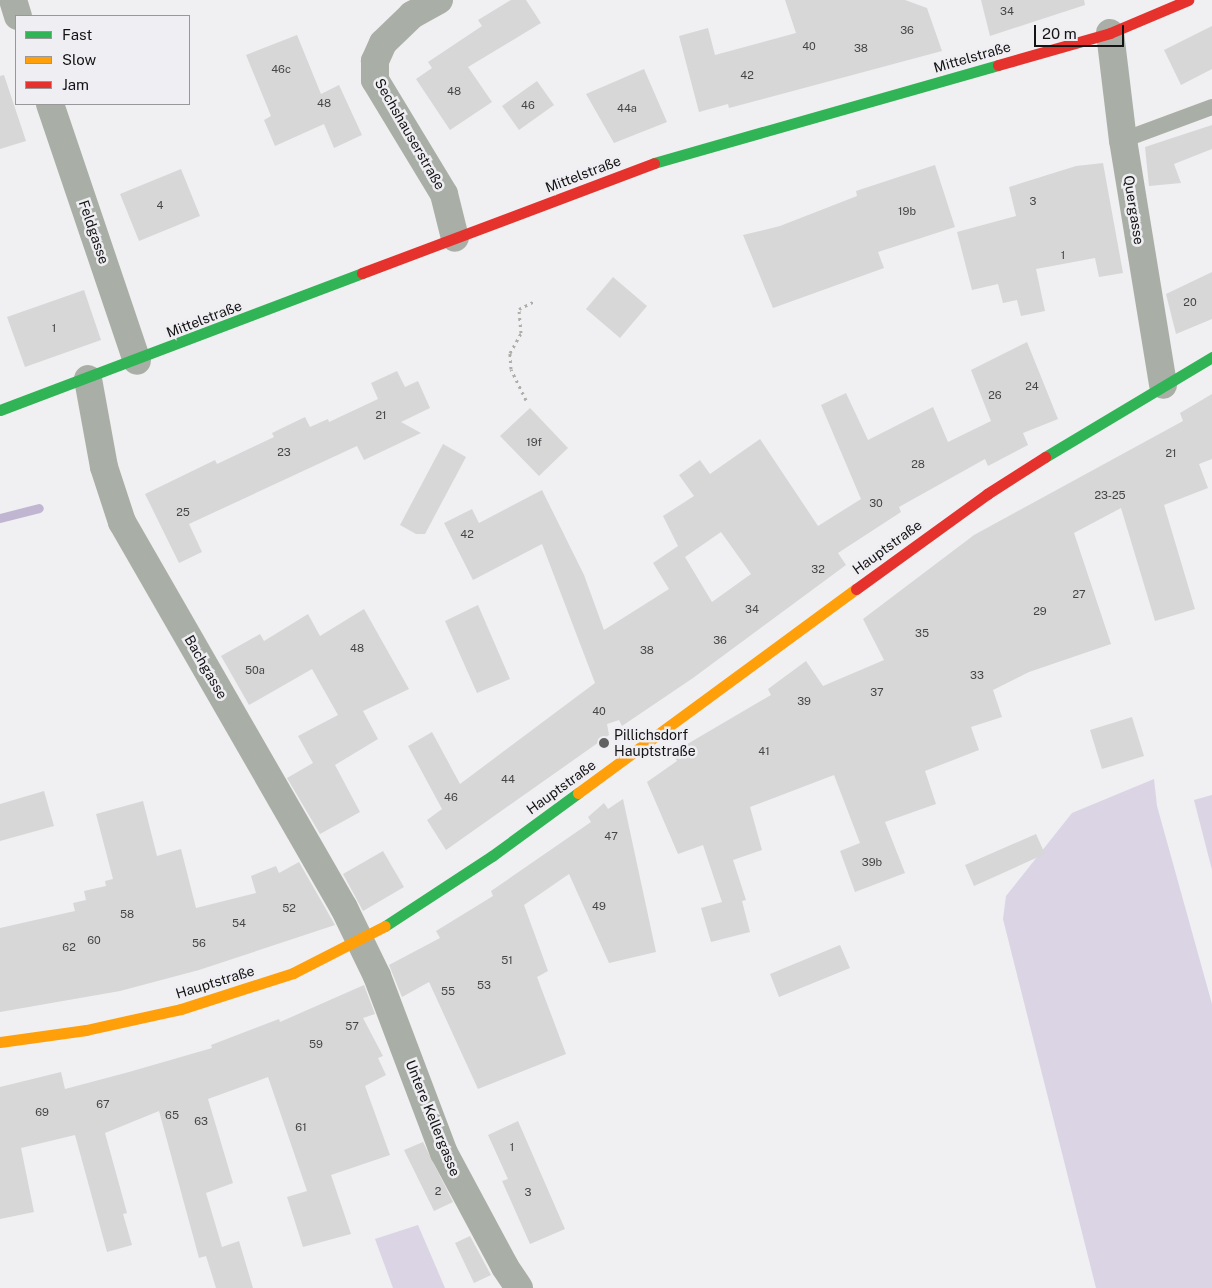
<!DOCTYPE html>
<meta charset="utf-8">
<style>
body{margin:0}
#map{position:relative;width:1212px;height:1288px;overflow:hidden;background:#f0eff1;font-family:"Public Sans",sans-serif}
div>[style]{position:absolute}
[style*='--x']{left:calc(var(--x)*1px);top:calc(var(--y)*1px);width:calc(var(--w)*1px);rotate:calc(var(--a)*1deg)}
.green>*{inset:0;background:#dad4e5}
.stream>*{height:9px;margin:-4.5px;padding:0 4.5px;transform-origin:4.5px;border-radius:4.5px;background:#c0b6d1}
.building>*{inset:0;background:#d7d7d8}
.path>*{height:3px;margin-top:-1.5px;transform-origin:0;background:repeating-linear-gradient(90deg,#adb0aa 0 2.5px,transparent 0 6.5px)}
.lane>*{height:16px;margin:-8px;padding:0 8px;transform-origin:8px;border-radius:8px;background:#a9afa6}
.street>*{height:28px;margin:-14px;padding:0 14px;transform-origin:14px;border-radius:14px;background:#a9afa6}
.fast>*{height:11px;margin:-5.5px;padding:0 5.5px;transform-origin:5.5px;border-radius:5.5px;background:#30b455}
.slow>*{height:11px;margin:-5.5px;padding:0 5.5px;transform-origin:5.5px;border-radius:5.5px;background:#ff9f0a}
.jam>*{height:11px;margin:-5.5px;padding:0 5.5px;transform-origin:5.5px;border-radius:5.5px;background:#e5322d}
.dots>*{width:14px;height:14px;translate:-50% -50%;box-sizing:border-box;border:2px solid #efeef2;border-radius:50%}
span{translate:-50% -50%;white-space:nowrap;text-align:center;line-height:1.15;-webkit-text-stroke:5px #efeef2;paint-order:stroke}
.number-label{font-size:11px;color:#464546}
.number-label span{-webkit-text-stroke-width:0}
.street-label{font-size:14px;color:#151415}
.poi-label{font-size:14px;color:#151415}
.left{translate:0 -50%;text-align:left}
.legend{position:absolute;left:15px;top:15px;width:175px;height:90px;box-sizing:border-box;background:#efeef2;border:1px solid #98979a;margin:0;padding:6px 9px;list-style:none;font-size:15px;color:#151415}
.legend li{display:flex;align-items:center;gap:10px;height:25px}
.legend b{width:25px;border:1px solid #98979a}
.scale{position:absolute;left:1034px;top:25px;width:90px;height:22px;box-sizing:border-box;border:2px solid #151415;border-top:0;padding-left:6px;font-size:15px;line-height:18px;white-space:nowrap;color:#151415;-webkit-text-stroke:4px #efeef2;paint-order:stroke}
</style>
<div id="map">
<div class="green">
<div style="clip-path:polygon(1154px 779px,1157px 806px,1212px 1004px,1212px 1288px,1096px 1288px,1003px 919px,1006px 896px,1072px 813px)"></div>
<div style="clip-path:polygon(1212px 795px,1212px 870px,1194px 800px)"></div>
<div style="clip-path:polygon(418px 1225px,445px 1288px,393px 1288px,375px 1239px)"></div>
</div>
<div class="stream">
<div style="--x:0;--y:518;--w:40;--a:-14.4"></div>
</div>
<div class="building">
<div style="clip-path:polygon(511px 0,526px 0,541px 23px,468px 67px,492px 102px,450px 130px,416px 79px,432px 68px,428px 62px,482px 26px,478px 20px)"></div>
<div style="clip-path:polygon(785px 0,905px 0,927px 8px,942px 51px,729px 108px,728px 104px,699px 112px,679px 36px,708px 28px,715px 55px,796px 33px)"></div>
<div style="clip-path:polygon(981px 0,1084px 0,1085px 5px,990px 36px)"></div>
<div style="clip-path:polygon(1212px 26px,1212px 69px,1181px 85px,1164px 50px)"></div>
<div style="clip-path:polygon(297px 35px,321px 94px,339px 85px,362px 135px,334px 148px,324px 124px,275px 146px,264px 120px,271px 116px,246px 55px)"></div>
<div style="clip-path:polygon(644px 69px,667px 122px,614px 143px,586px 94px)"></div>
<div style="clip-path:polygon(4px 75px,26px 141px,0 149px,0 76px)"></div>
<div style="clip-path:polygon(537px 81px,554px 105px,519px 130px,502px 106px)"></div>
<div style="clip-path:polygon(1212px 125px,1212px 149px,1174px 164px,1181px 183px,1149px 186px,1145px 147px)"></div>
<div style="clip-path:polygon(1103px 163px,1123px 273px,1099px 277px,1095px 258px,1036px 269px,1045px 311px,1021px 316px,1017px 300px,1003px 303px,998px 284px,972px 290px,957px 232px,1016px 216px,1009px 187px,1076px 166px)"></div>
<div style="clip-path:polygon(935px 165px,955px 227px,878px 252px,884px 268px,773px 308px,743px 235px,780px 226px,857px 196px,856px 191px)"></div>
<div style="clip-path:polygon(181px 169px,200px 216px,139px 241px,120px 194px)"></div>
<div style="clip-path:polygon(1212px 272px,1212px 319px,1176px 334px,1166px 294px)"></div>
<div style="clip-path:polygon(613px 277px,647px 306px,620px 338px,586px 309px)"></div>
<div style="clip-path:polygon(84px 290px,101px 340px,25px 367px,7px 317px)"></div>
<div style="clip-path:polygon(evenodd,1027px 342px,1058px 419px,1023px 433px,1028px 445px,988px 466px,985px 459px,899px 507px,901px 512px,838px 553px,846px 565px,693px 678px,622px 726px,619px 720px,607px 724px,609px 735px,446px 850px,427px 820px,442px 809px,408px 746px,432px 732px,460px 784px,595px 683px,542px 544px,473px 580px,444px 523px,472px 509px,479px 523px,542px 490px,584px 575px,604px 630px,669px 589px,653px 563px,678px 546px,663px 516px,694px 496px,679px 475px,700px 460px,710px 474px,760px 439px,818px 526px,861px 499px,821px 405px,846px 393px,868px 440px,933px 407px,948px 442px,991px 421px,971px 370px,1027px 342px,721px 532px,751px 574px,712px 602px,685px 557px,721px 532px)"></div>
<div style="clip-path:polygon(397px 371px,405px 387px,418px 381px,430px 408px,401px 422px,421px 433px,364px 460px,357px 446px,189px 524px,202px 552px,179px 563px,145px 494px,215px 460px,217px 464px,274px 437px,272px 433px,305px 417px,310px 427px,328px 419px,329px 422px,378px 399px,371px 383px)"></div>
<div style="clip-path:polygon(1212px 394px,1212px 459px,1199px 464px,1208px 488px,1164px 505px,1195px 609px,1155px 621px,1121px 508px,1074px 533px,1111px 644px,1029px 672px,993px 690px,1002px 717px,971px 727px,979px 750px,925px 771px,936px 804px,885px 822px,905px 873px,855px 892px,840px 851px,860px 843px,834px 775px,750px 807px,762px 850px,733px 860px,746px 900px,742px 901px,750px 932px,711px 942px,701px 908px,722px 902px,703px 845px,678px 854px,647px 782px,677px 761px,672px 753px,771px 695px,768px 689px,806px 661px,823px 686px,884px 660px,863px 619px,974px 535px,1183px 421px,1180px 413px)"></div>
<div style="clip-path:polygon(530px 408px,568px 448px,539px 476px,500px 436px)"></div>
<div style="clip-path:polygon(443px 444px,466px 457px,425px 534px,416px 534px,400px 525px)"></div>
<div style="clip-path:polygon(478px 605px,510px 679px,477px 693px,445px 621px)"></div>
<div style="clip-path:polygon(364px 609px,409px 689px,363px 711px,378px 739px,335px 765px,360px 812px,320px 834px,287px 778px,313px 763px,298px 736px,338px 715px,312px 669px,249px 705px,221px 656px,260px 634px,264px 641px,308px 614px,320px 636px)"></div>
<div style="clip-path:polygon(1132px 717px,1144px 756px,1102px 769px,1090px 730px)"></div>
<div style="clip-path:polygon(44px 791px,54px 826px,0 841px,0 804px)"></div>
<div style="clip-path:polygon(623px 799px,656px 952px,609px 963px,569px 874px,524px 905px,548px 971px,537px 977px,566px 1054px,478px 1089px,429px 982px,402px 997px,389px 965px,440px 938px,436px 931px,493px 896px,491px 891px,591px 822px,588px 817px,604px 803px,608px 809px)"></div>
<div style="clip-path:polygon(143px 801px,157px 856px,181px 849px,196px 908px,256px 893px,251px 876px,276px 866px,279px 873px,299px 862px,335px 925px,199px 970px,120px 991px,0 1012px,0 928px,75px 911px,73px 903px,86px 900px,84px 891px,106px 886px,105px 881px,113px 879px,96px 814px)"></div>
<div style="clip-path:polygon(1036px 834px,1045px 854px,974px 886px,965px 865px)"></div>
<div style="clip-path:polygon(383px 851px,404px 887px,363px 911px,343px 874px)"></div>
<div style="clip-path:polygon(840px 945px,850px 968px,779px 997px,770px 974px)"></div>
<div style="clip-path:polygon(364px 985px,375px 1014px,363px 1018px,383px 1056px,378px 1058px,386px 1075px,365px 1086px,390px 1155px,331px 1175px,351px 1234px,303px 1247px,287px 1197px,307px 1191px,268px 1077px,208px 1099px,233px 1183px,206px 1193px,222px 1247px,239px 1241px,253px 1288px,216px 1288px,206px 1256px,199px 1258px,159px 1111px,105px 1133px,127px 1213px,123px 1214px,132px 1245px,107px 1252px,75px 1135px,21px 1148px,34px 1212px,0 1219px,0 1087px,61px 1072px,65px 1089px,129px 1072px,212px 1048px,211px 1045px,279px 1019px,280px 1022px)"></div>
<div style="clip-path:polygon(518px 1121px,565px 1229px,530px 1244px,502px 1181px,508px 1179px,488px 1135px)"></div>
<div style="clip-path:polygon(423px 1142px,453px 1202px,434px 1211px,404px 1150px)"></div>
<div style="clip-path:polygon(470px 1236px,491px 1275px,474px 1283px,455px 1243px)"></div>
</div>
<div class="path">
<div style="--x:526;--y:400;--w:34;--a:-116"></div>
<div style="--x:511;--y:369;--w:16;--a:-94"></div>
<div style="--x:510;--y:353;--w:23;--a:-61"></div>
<div style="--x:521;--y:333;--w:24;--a:-95"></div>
<div style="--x:519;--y:309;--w:16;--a:-27"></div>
</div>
<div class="lane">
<div style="--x:1123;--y:140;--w:95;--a:-20.3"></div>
</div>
<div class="street">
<div style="--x:13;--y:0;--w:17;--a:73"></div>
<div style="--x:439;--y:0;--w:31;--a:151"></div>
<div style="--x:412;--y:15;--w:40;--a:136"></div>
<div style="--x:383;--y:43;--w:20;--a:114"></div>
<div style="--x:375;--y:61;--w:19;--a:90"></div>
<div style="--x:375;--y:80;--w:133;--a:58.8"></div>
<div style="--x:444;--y:194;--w:45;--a:76"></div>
<div style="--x:1110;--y:33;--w:108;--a:83.1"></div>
<div style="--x:1123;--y:140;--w:248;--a:80.7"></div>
<div style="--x:50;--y:104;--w:271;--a:71.3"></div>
<div style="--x:88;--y:379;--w:89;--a:79.7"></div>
<div style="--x:104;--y:467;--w:58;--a:71.9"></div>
<div style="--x:122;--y:522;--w:445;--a:60.1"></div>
<div style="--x:344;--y:908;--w:76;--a:64.1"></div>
<div style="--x:377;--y:976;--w:189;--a:69.3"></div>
<div style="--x:444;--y:1153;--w:129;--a:61.8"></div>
<div style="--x:505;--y:1267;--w:25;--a:56"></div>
</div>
<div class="fast">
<div style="--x:654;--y:163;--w:358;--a:-15.9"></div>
<div style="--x:0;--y:410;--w:387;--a:-20.7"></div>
<div style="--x:1045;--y:457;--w:195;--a:-30.9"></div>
<div style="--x:385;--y:926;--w:128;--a:-33.2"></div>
<div style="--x:492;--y:856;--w:107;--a:-36.2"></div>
</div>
<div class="slow">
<div style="--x:578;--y:793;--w:345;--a:-36.3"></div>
<div style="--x:0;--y:1042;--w:87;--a:-7.9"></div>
<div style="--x:86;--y:1030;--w:97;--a:-12.5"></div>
<div style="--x:181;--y:1009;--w:118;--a:-17.8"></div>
<div style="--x:293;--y:973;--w:103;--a:-27.1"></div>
</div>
<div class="jam">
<div style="--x:998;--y:65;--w:116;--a:-15.9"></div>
<div style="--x:1110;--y:33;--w:85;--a:-22.9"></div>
<div style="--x:362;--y:273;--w:312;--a:-20.6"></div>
<div style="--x:856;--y:589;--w:162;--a:-35.9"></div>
<div style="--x:987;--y:494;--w:69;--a:-32.5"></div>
</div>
<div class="dots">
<div style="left:604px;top:743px;background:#626162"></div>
</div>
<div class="number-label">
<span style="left:1007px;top:11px">34</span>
<span style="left:907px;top:30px">36</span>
<span style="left:809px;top:46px">40</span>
<span style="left:861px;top:48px">38</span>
<span style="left:281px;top:69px">46c</span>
<span style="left:747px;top:75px">42</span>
<span style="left:454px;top:91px">48</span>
<span style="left:324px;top:103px">48</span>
<span style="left:528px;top:105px">46</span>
<span style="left:627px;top:108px">44a</span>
<span style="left:1033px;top:201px">3</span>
<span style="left:160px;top:205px">4</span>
<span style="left:907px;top:211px">19b</span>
<span style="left:1063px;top:255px">1</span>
<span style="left:1190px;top:302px">20</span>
<span style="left:54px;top:328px">1</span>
<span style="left:1032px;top:386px">24</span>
<span style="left:995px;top:395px">26</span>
<span style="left:381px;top:415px">21</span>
<span style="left:534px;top:442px">19f</span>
<span style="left:284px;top:452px">23</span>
<span style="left:1171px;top:453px">21</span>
<span style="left:918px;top:464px">28</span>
<span style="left:1110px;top:495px">23-25</span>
<span style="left:876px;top:503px">30</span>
<span style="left:183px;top:512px">25</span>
<span style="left:467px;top:534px">42</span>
<span style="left:818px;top:569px">32</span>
<span style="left:1079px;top:594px">27</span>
<span style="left:752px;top:609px">34</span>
<span style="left:1040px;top:611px">29</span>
<span style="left:922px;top:633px">35</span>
<span style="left:720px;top:640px">36</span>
<span style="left:357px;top:648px">48</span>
<span style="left:647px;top:650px">38</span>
<span style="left:255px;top:670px">50a</span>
<span style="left:977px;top:675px">33</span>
<span style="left:877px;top:692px">37</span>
<span style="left:804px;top:701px">39</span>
<span style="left:599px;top:711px">40</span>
<span style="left:764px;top:751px">41</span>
<span style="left:508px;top:779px">44</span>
<span style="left:451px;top:797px">46</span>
<span style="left:611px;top:836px">47</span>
<span style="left:872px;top:862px">39b</span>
<span style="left:599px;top:906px">49</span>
<span style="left:289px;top:908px">52</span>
<span style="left:127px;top:914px">58</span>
<span style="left:239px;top:923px">54</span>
<span style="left:94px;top:940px">60</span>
<span style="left:199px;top:943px">56</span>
<span style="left:69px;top:947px">62</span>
<span style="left:507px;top:960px">51</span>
<span style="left:484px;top:985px">53</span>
<span style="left:448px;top:991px">55</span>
<span style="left:352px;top:1026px">57</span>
<span style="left:316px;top:1044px">59</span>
<span style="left:103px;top:1104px">67</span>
<span style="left:42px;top:1112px">69</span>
<span style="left:172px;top:1115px">65</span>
<span style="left:201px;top:1121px">63</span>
<span style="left:301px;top:1127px">61</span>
<span style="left:512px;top:1147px">1</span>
<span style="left:438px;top:1191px">2</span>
<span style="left:528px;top:1192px">3</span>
</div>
<div class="street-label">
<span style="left:972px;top:57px;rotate:-16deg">Mittelstraße</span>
<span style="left:410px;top:134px;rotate:60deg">Sechshauserstraße</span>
<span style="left:583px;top:174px;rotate:-21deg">Mittelstraße</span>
<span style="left:1134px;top:210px;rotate:81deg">Quergasse</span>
<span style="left:94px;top:232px;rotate:71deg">Feldgasse</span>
<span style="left:204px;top:319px;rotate:-21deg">Mittelstraße</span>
<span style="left:887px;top:547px;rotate:-36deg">Hauptstraße</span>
<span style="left:206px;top:667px;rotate:60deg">Bachgasse</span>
<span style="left:561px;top:787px;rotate:-36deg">Hauptstraße</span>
<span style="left:215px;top:982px;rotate:-17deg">Hauptstraße</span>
<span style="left:433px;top:1118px;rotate:68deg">Untere Kellergasse</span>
</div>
<div class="poi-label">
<span class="left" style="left:614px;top:743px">Pillichsdorf<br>Hauptstraße</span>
</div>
<ul class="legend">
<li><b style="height:6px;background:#30b455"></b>Fast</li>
<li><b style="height:6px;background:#ff9f0a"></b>Slow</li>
<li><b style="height:6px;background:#e5322d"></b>Jam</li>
</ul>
<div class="scale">20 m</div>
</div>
